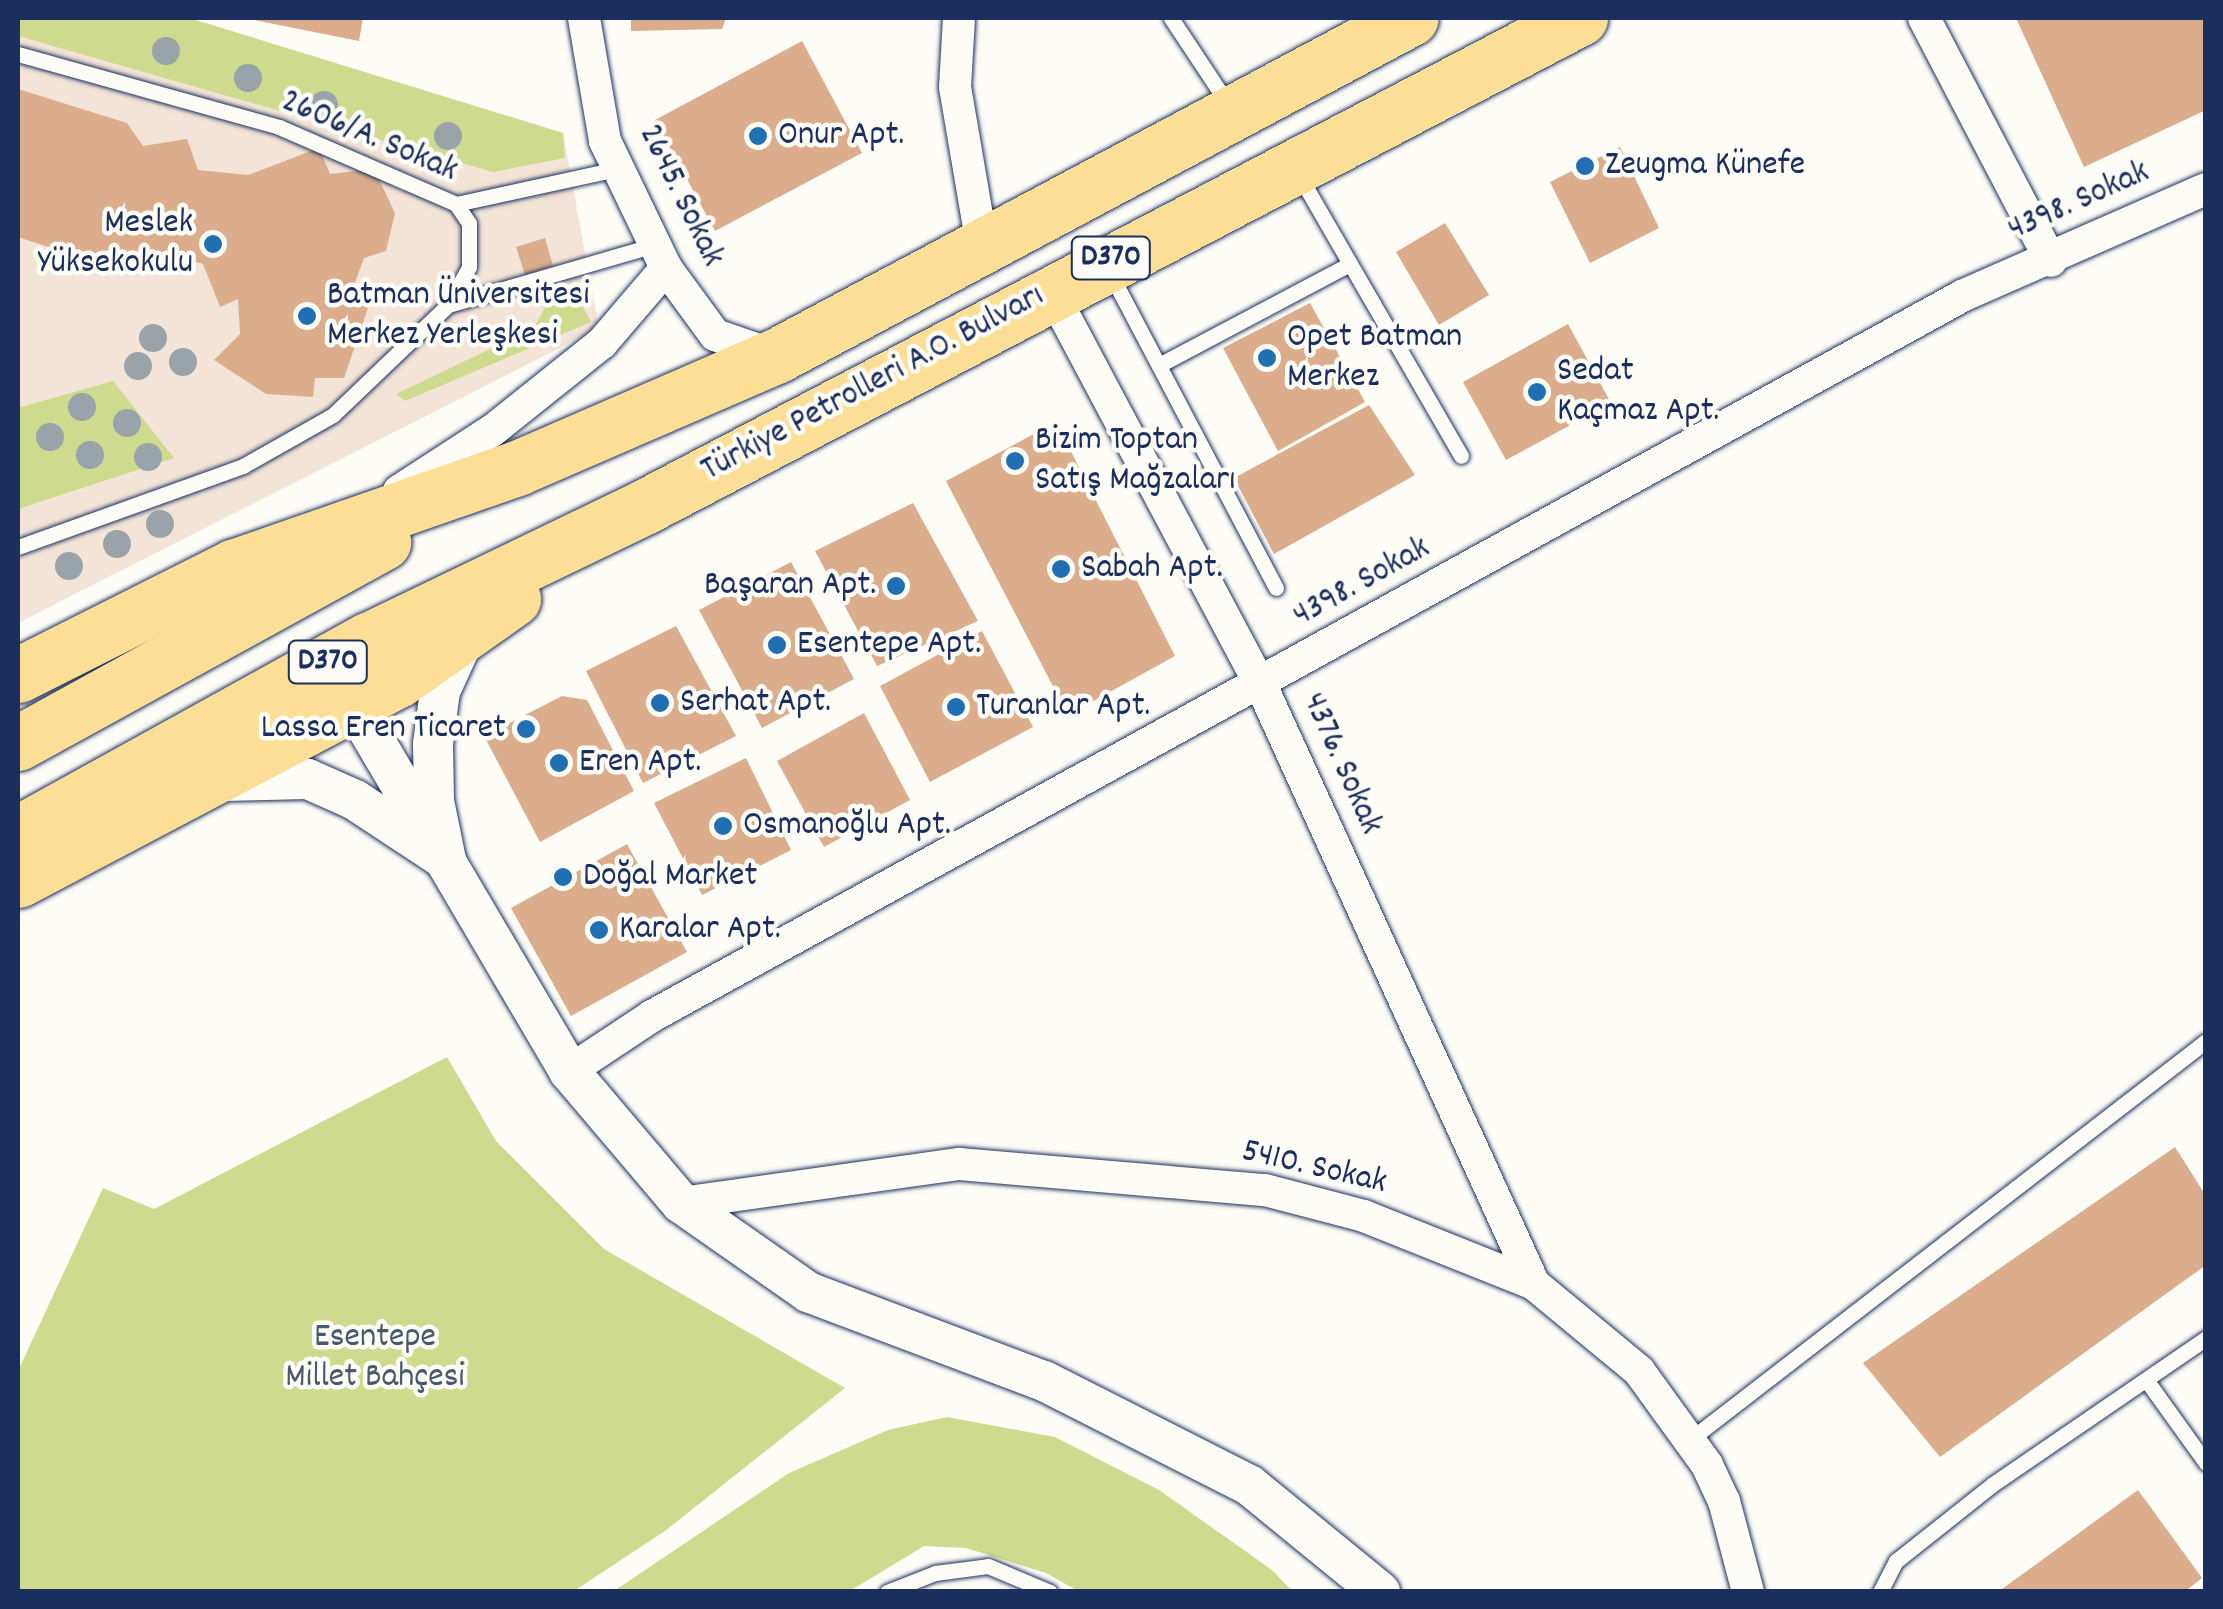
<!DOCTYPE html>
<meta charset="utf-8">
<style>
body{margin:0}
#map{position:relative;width:2223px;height:1609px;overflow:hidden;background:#fdfcf7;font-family:Dekko,sans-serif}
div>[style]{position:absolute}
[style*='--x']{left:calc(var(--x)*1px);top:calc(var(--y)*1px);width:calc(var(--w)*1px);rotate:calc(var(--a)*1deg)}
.built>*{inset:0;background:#f3e4d7}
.green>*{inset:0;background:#ceda8d}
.building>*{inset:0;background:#dbad8c}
.roads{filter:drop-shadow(0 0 2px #1b2f5e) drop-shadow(0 0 2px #1b2f5e)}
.service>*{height:15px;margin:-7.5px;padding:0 7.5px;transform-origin:7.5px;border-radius:7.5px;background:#fdfcf7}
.minor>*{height:32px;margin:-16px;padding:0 16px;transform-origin:16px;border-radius:16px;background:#fdfcf7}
.tertiary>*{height:40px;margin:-20px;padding:0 20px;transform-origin:20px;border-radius:20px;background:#fdfcf7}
.trunk>*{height:55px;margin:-27.5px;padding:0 27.5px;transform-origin:27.5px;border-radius:27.5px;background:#fcde96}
.trees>*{width:28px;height:28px;margin:-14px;border-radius:50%;background:#99a3a9}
.dots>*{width:28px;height:28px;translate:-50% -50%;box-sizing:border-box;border:5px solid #fdfcf7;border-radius:50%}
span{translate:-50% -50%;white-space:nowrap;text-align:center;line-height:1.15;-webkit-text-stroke:9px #fdfcf7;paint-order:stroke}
.shield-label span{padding:2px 8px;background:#fdfcf7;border:2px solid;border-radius:8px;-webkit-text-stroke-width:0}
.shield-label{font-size:32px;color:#1b2f5e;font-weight:700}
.poi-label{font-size:35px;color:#1b2f5e}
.left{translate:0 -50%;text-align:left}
.right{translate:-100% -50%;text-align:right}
.street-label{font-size:35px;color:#1b2f5e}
.park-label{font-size:35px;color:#485a6a}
.frame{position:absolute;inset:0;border:20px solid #1b2f5e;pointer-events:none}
</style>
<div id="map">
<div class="built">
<div style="clip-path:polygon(18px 18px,189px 18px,563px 133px,599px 328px,18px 623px)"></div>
</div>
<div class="green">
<div style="clip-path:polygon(18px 18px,189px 18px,563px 133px,565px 158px,493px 172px,18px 36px)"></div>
<div style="clip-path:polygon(548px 302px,583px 307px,591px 322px,405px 401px,396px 394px,534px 328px)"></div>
<div style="clip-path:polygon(113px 381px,174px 458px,18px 509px,18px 408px)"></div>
<div style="clip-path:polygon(447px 1057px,496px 1141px,604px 1249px,845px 1388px,665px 1531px,574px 1591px,18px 1591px,18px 1371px,103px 1188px,154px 1209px)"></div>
<div style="clip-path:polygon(947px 1417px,1055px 1437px,1159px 1490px,1272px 1570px,1292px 1591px,1078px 1591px,1046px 1573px,966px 1548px,924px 1546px,850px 1591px,614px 1591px,789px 1473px,888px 1430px)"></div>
</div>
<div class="building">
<div style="clip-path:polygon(244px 18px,363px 18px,359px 41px)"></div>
<div style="clip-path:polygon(631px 18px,726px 18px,722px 29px,631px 31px)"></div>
<div style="clip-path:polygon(2016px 18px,2206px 18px,2206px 110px,2084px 167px)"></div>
<div style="clip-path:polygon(802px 41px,862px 153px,715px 231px,655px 120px)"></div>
<div style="clip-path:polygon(18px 89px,127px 123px,143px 146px,187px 139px,198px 170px,248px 175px,319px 148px,330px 174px,374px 169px,395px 213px,386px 251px,364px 258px,350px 296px,368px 308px,344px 378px,315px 378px,313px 397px,266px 394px,214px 360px,240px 334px,238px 299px,220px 307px,203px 264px,161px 252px,124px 274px,108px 250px,91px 261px,18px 237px)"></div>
<div style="clip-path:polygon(1620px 147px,1659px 228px,1590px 263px,1550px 182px)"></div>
<div style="clip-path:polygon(1445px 223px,1489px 295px,1439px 325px,1396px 252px)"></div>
<div style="clip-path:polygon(545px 238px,553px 266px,525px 275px,516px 247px)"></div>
<div style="clip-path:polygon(1310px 303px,1365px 402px,1278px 451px,1223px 348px)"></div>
<div style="clip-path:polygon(1568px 324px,1611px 403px,1506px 460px,1463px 382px)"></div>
<div style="clip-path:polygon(1369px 405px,1415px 475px,1274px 554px,1234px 478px)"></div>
<div style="clip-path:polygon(1056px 422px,1175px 656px,1068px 715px,946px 481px)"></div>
<div style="clip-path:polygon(913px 503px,978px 621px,877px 666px,815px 551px)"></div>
<div style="clip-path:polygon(791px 562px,854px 679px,762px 728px,699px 610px)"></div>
<div style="clip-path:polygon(676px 626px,736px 736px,643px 783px,586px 671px)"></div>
<div style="clip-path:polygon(982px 631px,1033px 727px,930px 782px,880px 686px)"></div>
<div style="clip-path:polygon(562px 696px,587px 700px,634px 791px,540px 842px,484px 736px)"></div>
<div style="clip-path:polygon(864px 713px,910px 800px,824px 847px,777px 761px)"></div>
<div style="clip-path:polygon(746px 758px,791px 850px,702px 895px,654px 803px)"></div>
<div style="clip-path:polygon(627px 844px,687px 952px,571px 1016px,511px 908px)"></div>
<div style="clip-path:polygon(2175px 1147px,2206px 1196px,2206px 1265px,1940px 1457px,1863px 1363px)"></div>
<div style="clip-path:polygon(2138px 1490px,2202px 1578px,2184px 1592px,1998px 1592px)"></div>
</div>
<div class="roads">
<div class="service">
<div style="--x:1171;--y:18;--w:103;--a:56.5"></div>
<div style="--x:18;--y:54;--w:271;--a:15.6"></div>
<div style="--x:279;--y:127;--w:193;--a:23.5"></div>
<div style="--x:456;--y:204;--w:23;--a:56"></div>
<div style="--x:469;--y:223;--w:44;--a:90"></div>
<div style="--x:469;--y:267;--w:43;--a:118.9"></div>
<div style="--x:448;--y:305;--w:159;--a:136.3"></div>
<div style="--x:333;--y:415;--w:103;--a:150.5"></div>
<div style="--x:243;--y:466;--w:239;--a:160.2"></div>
<div style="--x:1300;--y:177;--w:322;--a:60"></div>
<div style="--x:456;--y:204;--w:165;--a:-12.3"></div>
<div style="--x:1110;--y:273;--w:356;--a:62.2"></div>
<div style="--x:448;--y:305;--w:216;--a:-16.2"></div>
<div style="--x:1159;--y:365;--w:216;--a:-27.9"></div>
<div style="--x:2147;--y:1381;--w:101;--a:54.3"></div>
<div style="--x:1692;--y:1438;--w:649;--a:-37.68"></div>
<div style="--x:887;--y:1592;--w:52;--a:-21.6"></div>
<div style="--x:935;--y:1573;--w:53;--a:-7.5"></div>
<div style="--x:988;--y:1566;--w:67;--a:22.8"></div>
<div style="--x:1880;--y:1592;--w:35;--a:-63"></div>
<div style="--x:1896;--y:1561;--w:124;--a:-38.4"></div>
<div style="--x:1993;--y:1484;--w:258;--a:-34.4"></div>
</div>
<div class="minor">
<div style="--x:584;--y:18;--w:125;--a:80.3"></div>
<div style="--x:605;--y:141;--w:141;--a:64.3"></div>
<div style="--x:666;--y:268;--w:83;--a:53.8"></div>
<div style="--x:715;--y:335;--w:65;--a:19"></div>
<div style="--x:959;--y:18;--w:69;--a:93.3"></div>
<div style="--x:955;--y:87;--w:160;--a:80.3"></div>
<div style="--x:1924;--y:18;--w:274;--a:62.4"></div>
<div style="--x:1050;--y:289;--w:449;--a:62"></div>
<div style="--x:1261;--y:685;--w:658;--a:65.5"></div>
<div style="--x:399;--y:491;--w:112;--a:-33"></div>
<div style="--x:493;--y:430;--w:139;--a:-38.6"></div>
<div style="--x:602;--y:343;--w:99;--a:-49.5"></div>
<div style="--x:569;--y:1071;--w:100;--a:-33.5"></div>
<div style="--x:652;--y:1016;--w:1495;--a:-28.79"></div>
<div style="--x:1962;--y:296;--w:266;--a:-23.7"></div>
<div style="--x:681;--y:1203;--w:281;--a:-8"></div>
<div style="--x:959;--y:1164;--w:307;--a:4.9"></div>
<div style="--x:1265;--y:1190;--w:102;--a:14.7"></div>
<div style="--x:1364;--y:1216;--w:183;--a:21.8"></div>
<div style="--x:1534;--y:1284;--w:136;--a:39.6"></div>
<div style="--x:1639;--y:1371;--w:116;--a:54.1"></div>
<div style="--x:1707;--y:1465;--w:40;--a:65"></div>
<div style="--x:1724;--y:1501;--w:94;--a:75.2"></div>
</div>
<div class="tertiary">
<div style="--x:353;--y:704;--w:426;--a:59.5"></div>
<div style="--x:569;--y:1071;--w:173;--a:49.7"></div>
<div style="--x:681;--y:1203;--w:155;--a:35"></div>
<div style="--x:808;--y:1292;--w:252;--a:20.7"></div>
<div style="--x:1044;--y:1381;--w:230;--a:26.9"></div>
<div style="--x:1249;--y:1485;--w:169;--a:39.2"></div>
<div style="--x:223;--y:781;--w:85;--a:-1.3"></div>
<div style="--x:308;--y:779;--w:51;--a:24.1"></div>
<div style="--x:355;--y:800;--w:109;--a:33.4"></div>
<div style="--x:446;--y:860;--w:60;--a:-101.5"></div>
<div style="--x:434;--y:801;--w:57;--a:-91"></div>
<div style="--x:433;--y:744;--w:53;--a:-82.5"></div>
<div style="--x:440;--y:691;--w:65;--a:-65.4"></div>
</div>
<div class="trunk">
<div style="--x:18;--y:675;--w:241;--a:-26.7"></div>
<div style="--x:233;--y:567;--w:301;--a:-19.2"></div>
<div style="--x:517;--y:468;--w:282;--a:-23.4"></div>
<div style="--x:776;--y:356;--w:719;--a:-28.03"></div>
<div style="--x:18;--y:743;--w:417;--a:-28.8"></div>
<div style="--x:18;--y:833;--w:400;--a:-28.9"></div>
<div style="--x:368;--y:640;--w:309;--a:-25.7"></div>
<div style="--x:646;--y:506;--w:1054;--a:-27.59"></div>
<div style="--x:18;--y:880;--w:429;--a:-27.8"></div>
<div style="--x:398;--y:680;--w:141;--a:-35.2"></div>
</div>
</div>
<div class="trees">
<div style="left:166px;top:51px"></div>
<div style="left:248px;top:78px"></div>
<div style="left:324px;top:105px"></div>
<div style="left:448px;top:136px"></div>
<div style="left:153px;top:338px"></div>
<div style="left:183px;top:362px"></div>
<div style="left:138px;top:366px"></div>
<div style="left:82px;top:407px"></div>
<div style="left:127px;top:423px"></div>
<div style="left:50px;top:437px"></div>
<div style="left:90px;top:455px"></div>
<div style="left:148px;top:457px"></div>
<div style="left:160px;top:524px"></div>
<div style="left:117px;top:544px"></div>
<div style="left:69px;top:566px"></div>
</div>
<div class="dots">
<div style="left:758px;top:136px;background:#1f6fb2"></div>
<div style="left:1585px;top:166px;background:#1f6fb2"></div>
<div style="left:213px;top:244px;background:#1f6fb2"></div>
<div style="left:307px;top:316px;background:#1f6fb2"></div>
<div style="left:1267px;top:358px;background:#1f6fb2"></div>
<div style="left:1537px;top:392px;background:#1f6fb2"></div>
<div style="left:1015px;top:461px;background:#1f6fb2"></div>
<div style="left:1061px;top:569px;background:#1f6fb2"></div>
<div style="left:896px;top:586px;background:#1f6fb2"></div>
<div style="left:777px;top:645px;background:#1f6fb2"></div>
<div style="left:660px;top:703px;background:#1f6fb2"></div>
<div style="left:956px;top:707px;background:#1f6fb2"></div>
<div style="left:526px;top:729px;background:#1f6fb2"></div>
<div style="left:559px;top:763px;background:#1f6fb2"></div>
<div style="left:723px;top:826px;background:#1f6fb2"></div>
<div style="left:563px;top:877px;background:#1f6fb2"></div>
<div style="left:599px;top:930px;background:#1f6fb2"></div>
</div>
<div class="shield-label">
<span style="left:1111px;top:258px">D370</span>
<span style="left:328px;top:662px">D370</span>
</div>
<div class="poi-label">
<span class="left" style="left:778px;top:136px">Onur Apt.</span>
<span class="left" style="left:1605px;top:166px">Zeugma Künefe</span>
<span class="right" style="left:193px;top:244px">Meslek<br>Yüksekokulu</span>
<span class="left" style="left:327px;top:316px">Batman Üniversitesi<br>Merkez Yerleşkesi</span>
<span class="left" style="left:1287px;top:358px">Opet Batman<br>Merkez</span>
<span class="left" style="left:1557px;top:392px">Sedat<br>Kaçmaz Apt.</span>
<span class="left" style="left:1035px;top:461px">Bizim Toptan<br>Satış Mağzaları</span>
<span class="left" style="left:1081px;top:569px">Sabah Apt.</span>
<span class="right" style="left:876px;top:586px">Başaran Apt.</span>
<span class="left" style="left:797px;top:645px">Esentepe Apt.</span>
<span class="left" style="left:680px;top:703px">Serhat Apt.</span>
<span class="left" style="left:976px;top:707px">Turanlar Apt.</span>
<span class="right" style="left:506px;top:729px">Lassa Eren Ticaret</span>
<span class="left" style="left:579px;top:763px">Eren Apt.</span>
<span class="left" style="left:743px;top:826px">Osmanoğlu Apt.</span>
<span class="left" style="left:583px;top:877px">Doğal Market</span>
<span class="left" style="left:619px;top:930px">Karalar Apt.</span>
</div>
<div class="street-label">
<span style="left:369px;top:137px;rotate:23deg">2606/A. Sokak</span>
<span style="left:680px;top:196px;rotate:64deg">2645. Sokak</span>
<span style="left:2079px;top:202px;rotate:-24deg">4398. Sokak</span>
<span style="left:873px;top:384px;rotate:-28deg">Türkiye Petrolleri A.O. Bulvarı</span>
<span style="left:1362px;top:583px;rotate:-29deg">4398. Sokak</span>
<span style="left:1341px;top:764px;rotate:66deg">4376. Sokak</span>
<span style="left:1314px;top:1168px;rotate:13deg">5410. Sokak</span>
</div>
<div class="park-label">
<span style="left:375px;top:1358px">Esentepe<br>Millet Bahçesi</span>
</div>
<div class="frame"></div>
</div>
